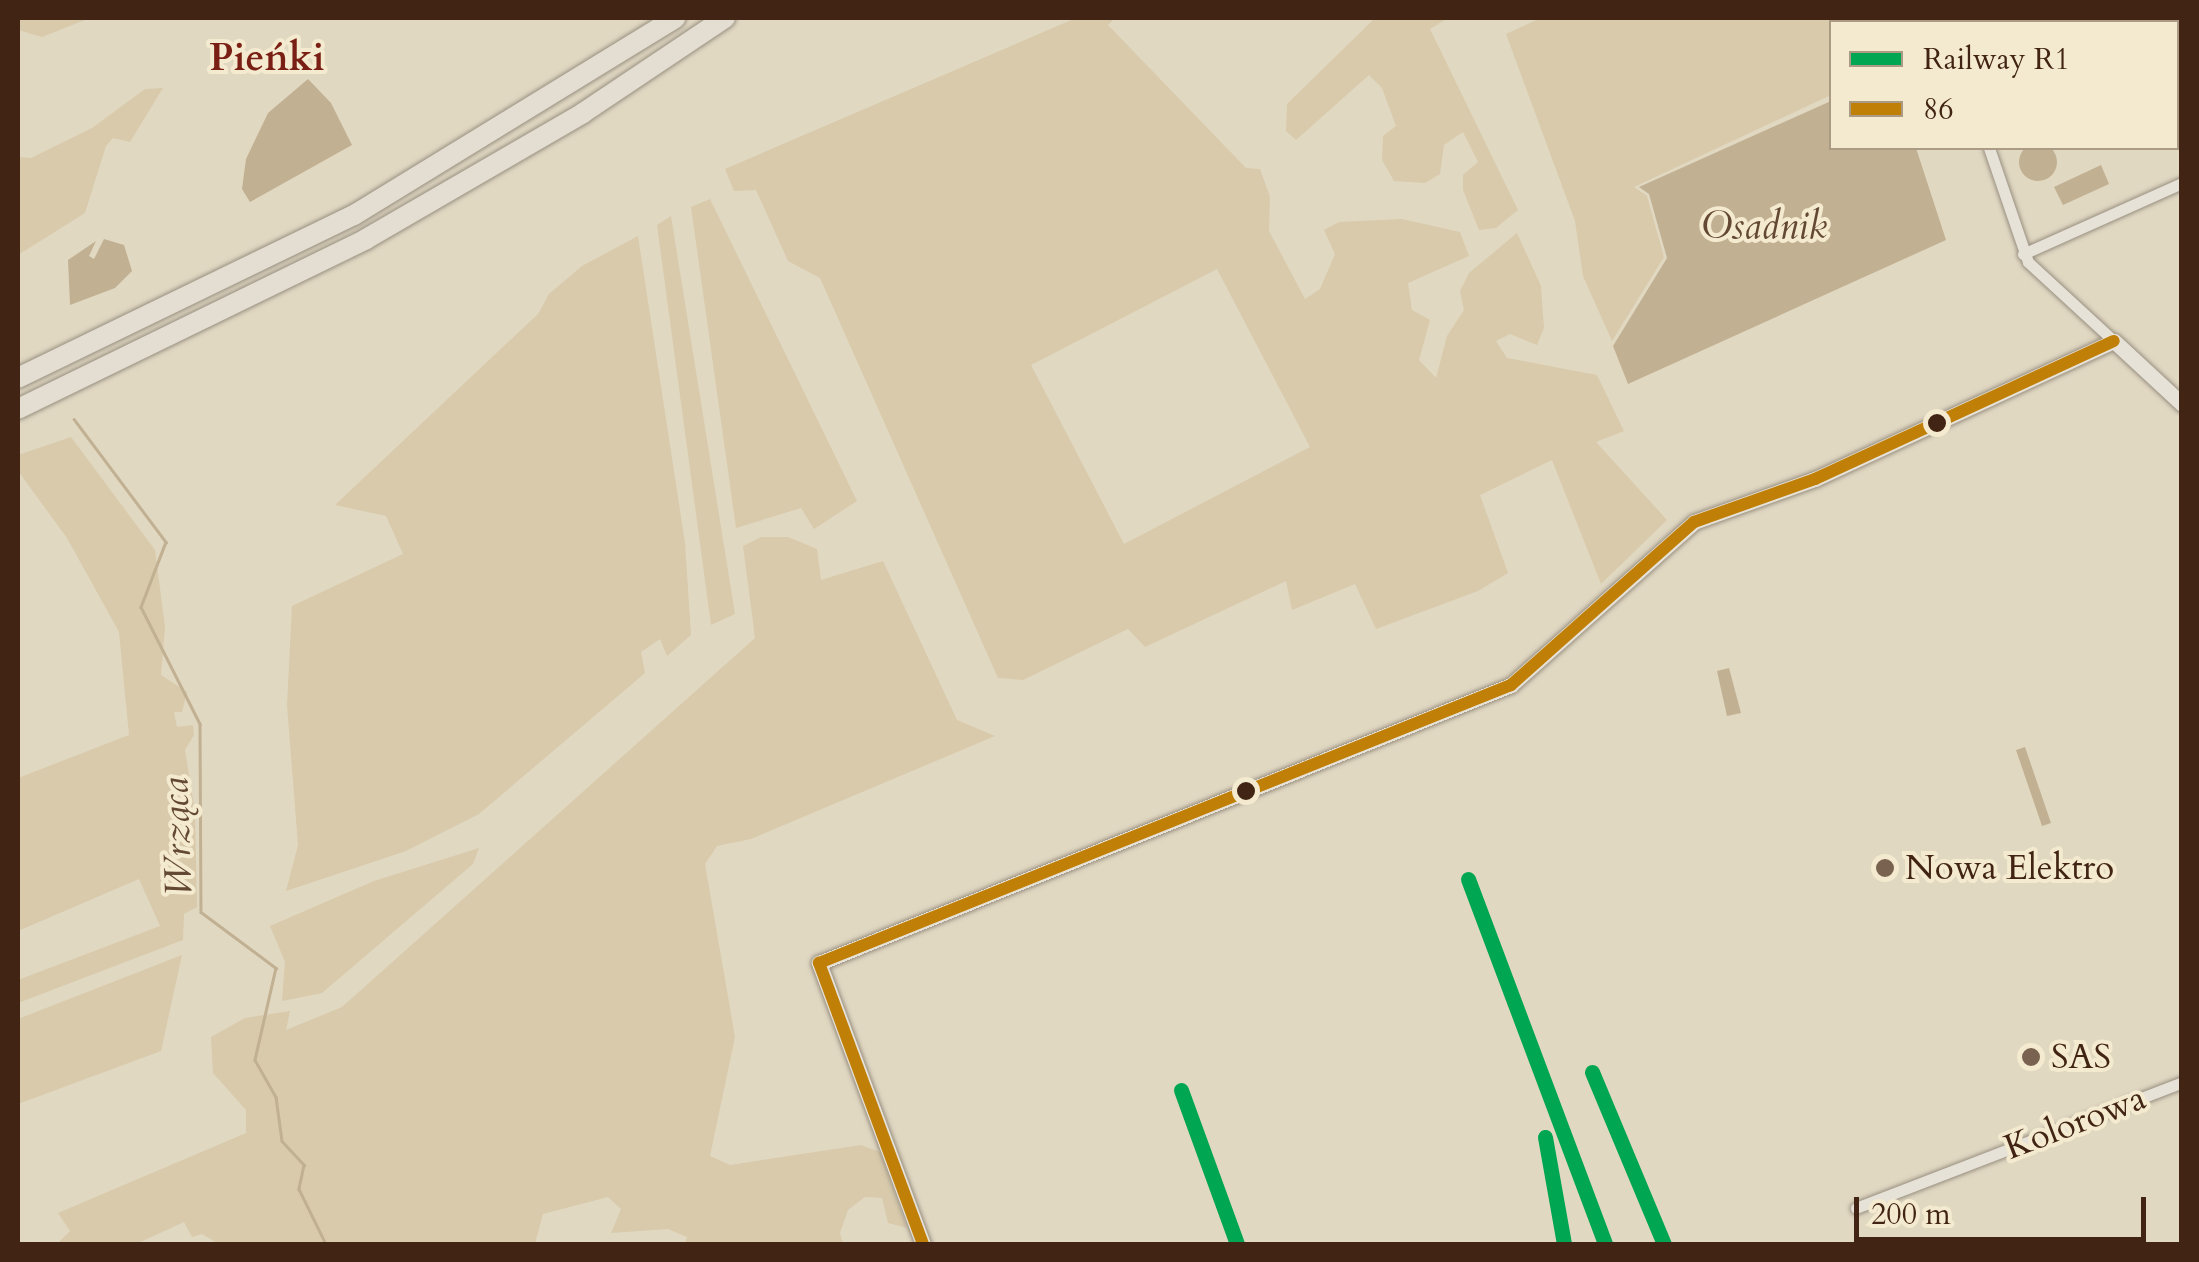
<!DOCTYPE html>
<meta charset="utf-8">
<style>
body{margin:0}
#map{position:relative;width:2199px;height:1262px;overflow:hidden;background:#e1d8c2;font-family:Cardo,serif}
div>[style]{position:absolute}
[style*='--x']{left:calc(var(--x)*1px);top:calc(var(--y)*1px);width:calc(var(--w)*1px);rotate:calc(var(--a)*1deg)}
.green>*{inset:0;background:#d8caab}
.water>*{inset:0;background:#c1b092}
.round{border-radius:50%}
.stream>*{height:2.5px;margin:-1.25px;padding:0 1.25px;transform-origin:1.25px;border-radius:1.25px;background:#c1b092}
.roads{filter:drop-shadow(0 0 2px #988f81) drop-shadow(0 0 2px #988f81)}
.minor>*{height:11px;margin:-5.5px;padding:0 5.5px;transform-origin:5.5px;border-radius:5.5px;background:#e7e2d7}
.tertiary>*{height:15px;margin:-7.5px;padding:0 7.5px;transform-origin:7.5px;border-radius:7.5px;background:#e7e2d7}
.motorway>*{height:20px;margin:-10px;padding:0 10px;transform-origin:10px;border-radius:10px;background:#e3ded1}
.bus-1>*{height:12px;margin:-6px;padding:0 6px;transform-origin:6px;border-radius:6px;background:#c07f06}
.rail-1>*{height:15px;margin:-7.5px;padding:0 7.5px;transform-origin:7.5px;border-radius:7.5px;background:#00a651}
.dots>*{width:28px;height:28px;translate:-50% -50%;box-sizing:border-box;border:5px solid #f4eacf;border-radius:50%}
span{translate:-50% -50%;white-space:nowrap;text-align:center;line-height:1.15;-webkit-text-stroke:8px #f4eacf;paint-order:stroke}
.poi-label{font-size:35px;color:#412413}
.left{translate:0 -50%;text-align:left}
.street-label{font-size:35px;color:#412413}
.neighbourhood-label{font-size:38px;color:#7a1f14;font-weight:700}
.water-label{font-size:38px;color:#634933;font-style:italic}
.frame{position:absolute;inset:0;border:20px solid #412413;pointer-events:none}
.legend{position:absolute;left:1829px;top:20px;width:350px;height:130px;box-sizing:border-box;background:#f4eacf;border:2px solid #ac9b84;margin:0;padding:12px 18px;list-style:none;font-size:30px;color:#412413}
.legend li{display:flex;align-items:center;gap:20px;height:50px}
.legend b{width:50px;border:2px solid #ac9b84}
.scale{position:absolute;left:1854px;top:1197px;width:292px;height:45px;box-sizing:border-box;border:5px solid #412413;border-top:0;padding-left:12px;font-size:30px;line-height:35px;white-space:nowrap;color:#412413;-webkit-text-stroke:8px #f4eacf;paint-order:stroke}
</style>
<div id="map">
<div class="green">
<div style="clip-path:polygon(18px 18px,90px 18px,42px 37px,18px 30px)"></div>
<div style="clip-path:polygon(evenodd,1076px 18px,1115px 18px,1108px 25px,1246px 168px,1260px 169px,1270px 197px,1269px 231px,1305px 299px,1320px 289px,1335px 254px,1324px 230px,1339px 222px,1402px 219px,1460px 232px,1469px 256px,1408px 283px,1412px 310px,1430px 320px,1419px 360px,1436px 378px,1447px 336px,1464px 310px,1460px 291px,1469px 273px,1517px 233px,1541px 286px,1544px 328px,1537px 345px,1510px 334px,1496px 341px,1507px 358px,1597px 375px,1624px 431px,1596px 442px,1667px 520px,1601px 584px,1552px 460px,1480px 495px,1508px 573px,1478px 591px,1376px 629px,1355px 584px,1292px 610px,1286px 581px,1145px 647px,1128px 629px,1023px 680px,998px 678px,820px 278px,788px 261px,756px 190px,734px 191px,725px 169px,1076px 18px,1217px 269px,1310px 447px,1124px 544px,1031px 365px,1217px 269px)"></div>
<div style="clip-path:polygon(1375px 18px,1448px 18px,1430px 29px,1518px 210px,1496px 228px,1479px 230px,1463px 190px,1463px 175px,1478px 162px,1463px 132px,1444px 145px,1440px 174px,1425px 183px,1394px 181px,1382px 160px,1383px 136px,1396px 126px,1382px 88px,1369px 75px,1296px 140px,1286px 131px,1287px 104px)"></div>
<div style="clip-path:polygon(1541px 18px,1876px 18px,1878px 22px,1832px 22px,1831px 95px,1634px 187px,1647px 196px,1664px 257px,1612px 341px,1583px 276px,1575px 221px,1506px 34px)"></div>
<div style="clip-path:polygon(163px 88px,130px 142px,113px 138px,106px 146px,85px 213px,18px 255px,18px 157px,31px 158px,92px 128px,145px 89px)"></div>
<div style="clip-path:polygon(710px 199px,857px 501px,814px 529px,801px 508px,736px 528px,691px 207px)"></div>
<div style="clip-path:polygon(671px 216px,735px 614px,711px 625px,657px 225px)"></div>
<div style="clip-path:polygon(638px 236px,685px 543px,691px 635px,667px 656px,660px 639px,641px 652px,645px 673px,479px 814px,406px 851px,286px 891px,298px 845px,287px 705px,292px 606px,403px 554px,386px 516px,335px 505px,538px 314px,549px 294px,582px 266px)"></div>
<div style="clip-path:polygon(71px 437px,155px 550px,165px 627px,161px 675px,187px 692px,182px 712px,174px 712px,177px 727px,193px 725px,194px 735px,185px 750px,195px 812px,197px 907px,184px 914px,183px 940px,18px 1003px,18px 980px,160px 926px,139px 879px,18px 931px,18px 778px,129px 735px,119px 632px,67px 538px,18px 471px,18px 455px)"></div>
<div style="clip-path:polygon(761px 537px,788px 537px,817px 549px,821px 580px,883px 561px,957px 720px,995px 736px,751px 839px,717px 846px,705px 864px,735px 1037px,710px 1156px,730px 1165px,861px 1145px,880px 1152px,907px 1228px,888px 1223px,882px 1198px,865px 1197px,848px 1210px,840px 1233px,843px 1244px,685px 1244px,687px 1237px,668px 1229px,611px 1233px,621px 1209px,608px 1197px,543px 1214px,535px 1244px,219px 1244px,202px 1234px,192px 1237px,184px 1222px,136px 1244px,57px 1244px,70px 1231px,58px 1213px,246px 1133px,246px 1110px,213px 1073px,211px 1037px,245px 1018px,290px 1011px,286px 1030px,342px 1007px,755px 638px,743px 546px)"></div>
<div style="clip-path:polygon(479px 848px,473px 864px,322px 993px,282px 1001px,285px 962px,270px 926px,374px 881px)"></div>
<div style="clip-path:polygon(182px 955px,161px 1051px,18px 1104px,18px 1019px)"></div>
</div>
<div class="water">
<div style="clip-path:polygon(308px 79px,331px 103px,352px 145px,250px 202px,242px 189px,246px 159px,268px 113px)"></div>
<div style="clip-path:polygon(1831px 101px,1832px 148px,1916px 148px,1946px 240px,1628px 384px,1613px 346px,1667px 258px,1649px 194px,1639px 187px)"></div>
<div class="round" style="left:2019px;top:143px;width:38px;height:38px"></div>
<div style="clip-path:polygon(2101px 165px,2109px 184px,2063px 205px,2054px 187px)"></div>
<div style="clip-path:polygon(104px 239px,124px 245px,132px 271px,115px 288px,70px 305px,68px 260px,96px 241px,89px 256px,94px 259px)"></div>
<div style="clip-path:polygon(1729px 668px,1741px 713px,1727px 716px,1717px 671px)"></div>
<div style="clip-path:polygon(2025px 747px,2051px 823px,2042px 826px,2016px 750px)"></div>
</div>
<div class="stream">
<div style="--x:74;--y:419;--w:154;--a:53.2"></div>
<div style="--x:166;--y:542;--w:70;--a:111"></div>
<div style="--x:141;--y:607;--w:131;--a:63.2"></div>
<div style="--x:200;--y:724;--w:188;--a:89.7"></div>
<div style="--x:201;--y:912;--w:94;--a:36.7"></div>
<div style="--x:276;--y:968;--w:94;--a:102.9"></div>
<div style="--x:255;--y:1060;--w:43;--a:60.4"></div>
<div style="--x:276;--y:1097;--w:44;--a:82.2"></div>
<div style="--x:282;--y:1141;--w:33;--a:47"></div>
<div style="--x:304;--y:1165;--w:25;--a:102"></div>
<div style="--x:299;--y:1189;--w:61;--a:63.9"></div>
</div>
<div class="roads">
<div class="minor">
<div style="--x:1947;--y:18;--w:4;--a:76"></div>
<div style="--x:1989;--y:148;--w:120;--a:71.1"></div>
<div style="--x:2028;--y:262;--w:117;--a:42.6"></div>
<div style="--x:2023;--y:254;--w:174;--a:-24.1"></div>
<div style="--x:1856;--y:1208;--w:350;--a:-21.1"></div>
</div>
<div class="tertiary">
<div style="--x:923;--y:1244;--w:300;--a:-110.3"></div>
<div style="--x:819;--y:963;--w:746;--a:-21.89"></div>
<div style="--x:1511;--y:685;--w:245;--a:-41.7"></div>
<div style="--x:1694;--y:522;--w:128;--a:-19.6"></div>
<div style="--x:1815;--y:479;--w:329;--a:-24.8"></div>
<div style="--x:2114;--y:341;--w:93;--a:42.8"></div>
</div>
<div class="motorway">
<div style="--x:18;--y:378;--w:373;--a:-25.9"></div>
<div style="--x:354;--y:215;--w:377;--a:-31.5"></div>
<div style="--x:18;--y:409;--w:387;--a:-26"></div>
<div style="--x:366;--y:239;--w:251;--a:-30.1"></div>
<div style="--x:583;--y:113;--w:171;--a:-33.8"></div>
</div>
</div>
<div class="bus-1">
<div style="--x:923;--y:1244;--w:300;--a:-110.3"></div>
<div style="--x:819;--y:963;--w:746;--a:-21.89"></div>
<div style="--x:1511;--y:685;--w:245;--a:-41.7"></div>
<div style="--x:1694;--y:522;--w:128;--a:-19.6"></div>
<div style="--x:1815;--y:479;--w:329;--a:-24.8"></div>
</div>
<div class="rail-1">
<div style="--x:1468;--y:879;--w:390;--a:69.4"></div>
<div style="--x:1592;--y:1072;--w:186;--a:67.3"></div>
<div style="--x:1181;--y:1090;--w:164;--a:70"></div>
<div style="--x:1545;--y:1137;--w:109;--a:79.9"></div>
</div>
<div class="dots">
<div style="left:1937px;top:423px;background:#412413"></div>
<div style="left:1246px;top:791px;background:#412413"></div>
<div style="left:1885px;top:868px;background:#796350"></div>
<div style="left:2031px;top:1057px;background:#796350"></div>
</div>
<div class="poi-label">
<span class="left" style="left:1905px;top:868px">Nowa Elektro</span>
<span class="left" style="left:2051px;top:1057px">SAS</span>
</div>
<div class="street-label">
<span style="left:2075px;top:1123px;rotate:-21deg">Kolorowa</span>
</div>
<div class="neighbourhood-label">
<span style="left:267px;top:59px">Pieńki</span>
</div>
<div class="water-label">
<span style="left:1764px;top:227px">Osadnik</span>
<span style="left:178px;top:837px;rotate:-92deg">Wrząca</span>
</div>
<div class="frame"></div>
<ul class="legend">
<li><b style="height:12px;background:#00a651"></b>Railway R1</li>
<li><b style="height:12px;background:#c07f06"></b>86</li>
</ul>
<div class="scale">200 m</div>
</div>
